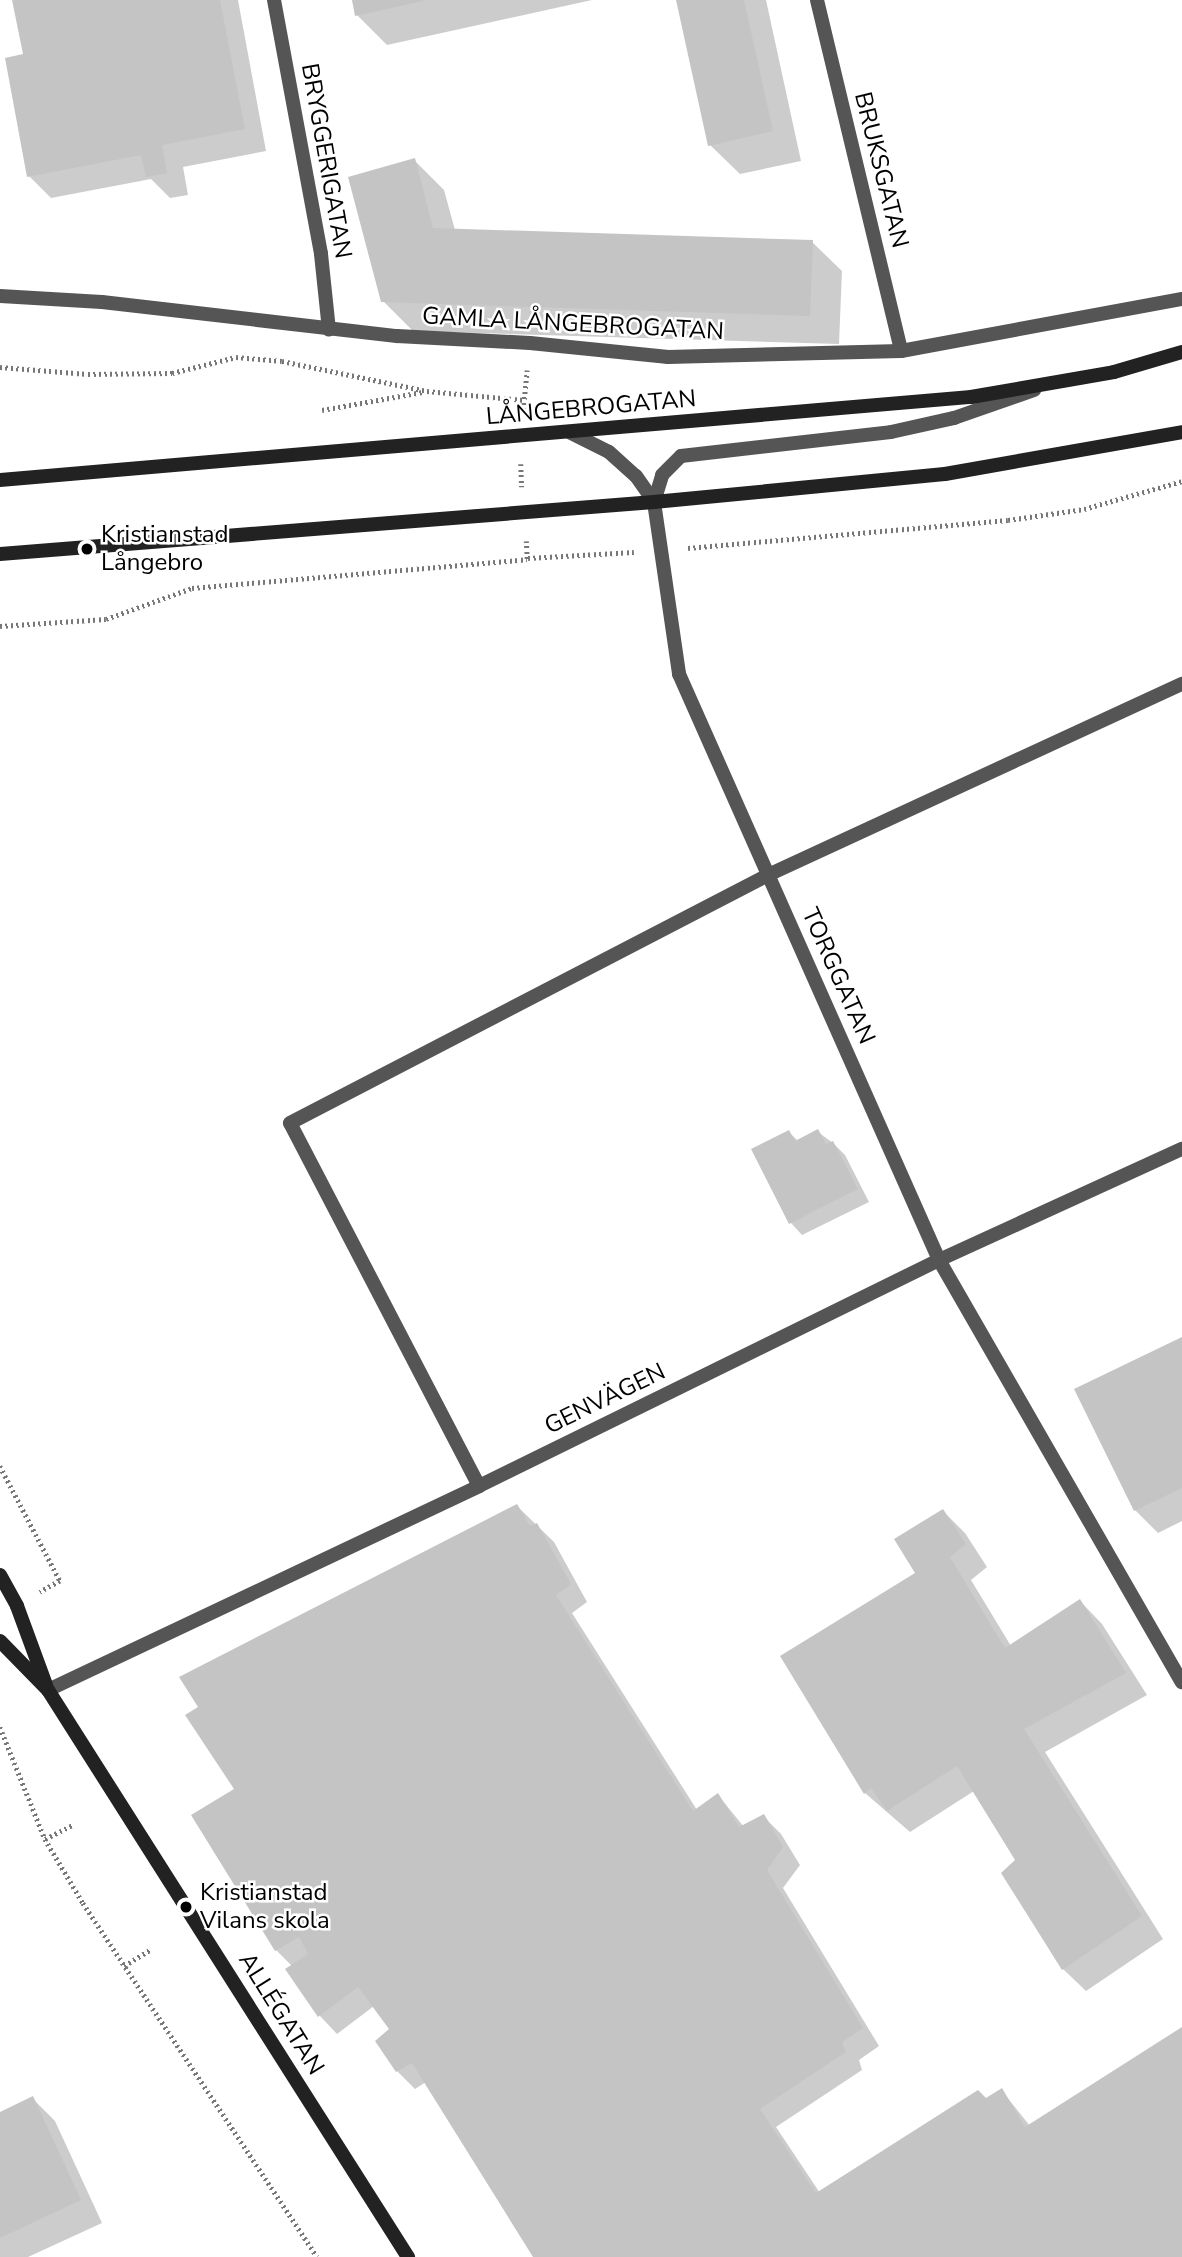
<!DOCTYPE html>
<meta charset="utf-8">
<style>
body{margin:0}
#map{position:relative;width:1182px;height:2257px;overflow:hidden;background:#fff;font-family:"Nunito Sans",sans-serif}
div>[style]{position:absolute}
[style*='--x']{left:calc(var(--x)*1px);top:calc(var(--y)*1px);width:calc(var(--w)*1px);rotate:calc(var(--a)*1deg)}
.shadow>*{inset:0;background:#0003}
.building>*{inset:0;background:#c4c4c4}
.path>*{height:4.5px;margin-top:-2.25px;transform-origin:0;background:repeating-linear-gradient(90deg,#777 0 2px,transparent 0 5.5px)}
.street>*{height:14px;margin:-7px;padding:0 7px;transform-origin:7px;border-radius:7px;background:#555}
.secondary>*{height:14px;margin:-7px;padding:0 7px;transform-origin:7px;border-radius:7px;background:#222}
.dots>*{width:19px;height:19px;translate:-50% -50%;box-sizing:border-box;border:4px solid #fff;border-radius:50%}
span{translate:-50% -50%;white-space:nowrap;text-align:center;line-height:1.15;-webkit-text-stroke:5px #fff;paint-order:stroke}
.street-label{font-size:24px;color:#000}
.poi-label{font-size:24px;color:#000}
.left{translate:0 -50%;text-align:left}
</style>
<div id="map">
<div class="shadow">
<div style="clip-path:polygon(14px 0,238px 0,266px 151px,183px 167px,188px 195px,170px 198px,151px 179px,51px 198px,29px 176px,25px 56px)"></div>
<div style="clip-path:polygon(354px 0,592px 0,387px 45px,357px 15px)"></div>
<div style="clip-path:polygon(678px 0,766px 0,801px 161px,740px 174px,710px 145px)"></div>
<div style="clip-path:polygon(414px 160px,444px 190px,455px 230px,812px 242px,842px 271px,839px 344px,413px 331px,383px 301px)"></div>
<div style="clip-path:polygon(789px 1132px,798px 1141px,818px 1132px,833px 1143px,845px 1155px,869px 1202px,802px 1235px,791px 1223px)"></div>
<div style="clip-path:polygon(1182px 1338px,1182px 1521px,1158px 1533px,1135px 1510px)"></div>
<div style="clip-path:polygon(517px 1506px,554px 1542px,587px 1602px,572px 1613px,697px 1810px,718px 1795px,744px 1827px,764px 1817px,781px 1834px,800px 1865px,783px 1888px,879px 2046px,859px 2060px,862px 2070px,776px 2127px,820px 2193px,1002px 2091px,1030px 2126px,1182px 2029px,1182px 2257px,536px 2257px,426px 2082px,415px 2089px,397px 2071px,391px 2029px,374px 2006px,337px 2034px,320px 2016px,287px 1969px,292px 1966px,276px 1950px,236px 1789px)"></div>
<div style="clip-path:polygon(943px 1511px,965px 1533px,987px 1567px,971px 1580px,1011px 1646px,1080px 1601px,1102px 1624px,1147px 1695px,1045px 1752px,1163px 1939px,1086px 1991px,1063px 1969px,1004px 1873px,1017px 1860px,974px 1791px,910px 1832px,865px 1793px,783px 1657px,918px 1574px)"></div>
<div style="clip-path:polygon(33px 2099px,55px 2121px,102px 2223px,28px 2257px,0 2257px,0 2114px)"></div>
</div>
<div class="building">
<div style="clip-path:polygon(12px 0,220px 0,245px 129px,162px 145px,167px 173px,146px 177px,141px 155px,27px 177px,5px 58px,23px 54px)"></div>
<div style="clip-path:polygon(352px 0,423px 0,423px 1px,355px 16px)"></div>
<div style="clip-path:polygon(676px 0,744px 0,773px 131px,708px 146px)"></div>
<div style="clip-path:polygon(415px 158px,433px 228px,813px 240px,810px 316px,381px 302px,348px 177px)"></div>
<div style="clip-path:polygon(818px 1129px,826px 1144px,833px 1141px,858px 1189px,789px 1224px,751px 1149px,789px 1130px,795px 1141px)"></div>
<div style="clip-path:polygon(1182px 1337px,1182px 1488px,1134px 1511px,1074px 1389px)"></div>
<div style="clip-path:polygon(517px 1504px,530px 1526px,537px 1523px,571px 1584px,556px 1595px,693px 1811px,718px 1793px,739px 1827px,764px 1814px,783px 1847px,767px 1870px,863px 2028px,842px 2042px,846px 2052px,760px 2109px,816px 2193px,978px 2090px,986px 2098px,1002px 2088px,1025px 2127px,1182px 2027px,1182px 2257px,533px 2257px,412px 2063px,396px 2072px,375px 2041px,389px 2029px,358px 1987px,318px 2017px,285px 1969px,308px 1954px,299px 1937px,275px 1951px,191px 1815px,234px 1789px,185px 1715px,198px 1707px,179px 1677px)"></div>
<div style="clip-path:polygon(943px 1509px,966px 1544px,950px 1557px,1005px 1648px,1080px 1599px,1126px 1673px,1024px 1729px,1142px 1916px,1062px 1970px,1001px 1873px,1015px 1860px,957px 1766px,887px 1811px,871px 1788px,864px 1794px,780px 1656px,915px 1573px,894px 1539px)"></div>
<div style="clip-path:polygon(33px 2096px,81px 2200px,0 2238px,0 2112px)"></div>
</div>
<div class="path">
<div style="--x:0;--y:367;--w:88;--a:4.5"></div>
<div style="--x:88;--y:374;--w:84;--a:-0.7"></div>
<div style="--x:172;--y:373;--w:66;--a:-14"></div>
<div style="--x:236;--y:357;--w:46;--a:5"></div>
<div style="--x:282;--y:361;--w:148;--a:11.7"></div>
<div style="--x:427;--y:391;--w:97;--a:5.3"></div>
<div style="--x:322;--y:410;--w:102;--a:-10.2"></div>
<div style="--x:523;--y:410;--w:40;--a:-84.3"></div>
<div style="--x:521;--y:464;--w:23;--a:88"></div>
<div style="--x:688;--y:548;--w:321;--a:-5"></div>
<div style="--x:1008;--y:520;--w:77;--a:-8.2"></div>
<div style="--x:1084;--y:509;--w:102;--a:-15.9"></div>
<div style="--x:528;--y:558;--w:106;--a:-3.2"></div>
<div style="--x:0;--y:626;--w:106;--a:-3.8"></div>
<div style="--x:106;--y:619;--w:91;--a:-19.8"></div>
<div style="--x:192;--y:588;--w:336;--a:-4.9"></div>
<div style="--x:527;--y:559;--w:18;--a:-93"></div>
<div style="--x:0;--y:1466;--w:130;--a:62.4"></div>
<div style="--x:60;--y:1581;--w:23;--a:151"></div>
<div style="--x:0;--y:1727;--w:121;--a:68.1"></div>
<div style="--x:45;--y:1839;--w:74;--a:59.3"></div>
<div style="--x:83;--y:1903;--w:424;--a:56.5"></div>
<div style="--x:45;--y:1839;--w:30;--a:-27"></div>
<div style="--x:124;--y:1966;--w:31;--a:-32"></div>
</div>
<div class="street">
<div style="--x:274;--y:0;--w:258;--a:79.5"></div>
<div style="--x:321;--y:254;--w:76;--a:84"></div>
<div style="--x:817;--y:0;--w:361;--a:76.5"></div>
<div style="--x:0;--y:296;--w:102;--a:3.4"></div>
<div style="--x:102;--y:302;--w:297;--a:6.6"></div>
<div style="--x:397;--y:336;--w:133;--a:3"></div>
<div style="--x:530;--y:343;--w:139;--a:5.8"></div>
<div style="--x:668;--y:357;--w:233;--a:-1.5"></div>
<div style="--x:901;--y:351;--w:286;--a:-10.5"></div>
<div style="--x:571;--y:433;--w:42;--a:26.6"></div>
<div style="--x:609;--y:452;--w:36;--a:42"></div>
<div style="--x:636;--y:476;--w:32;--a:55"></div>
<div style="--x:654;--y:502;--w:28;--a:-73"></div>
<div style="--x:662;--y:475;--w:27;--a:-45"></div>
<div style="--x:681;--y:456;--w:211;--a:-6.5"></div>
<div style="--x:891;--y:432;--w:65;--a:-12.5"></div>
<div style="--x:954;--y:418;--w:85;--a:-19.3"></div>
<div style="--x:654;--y:502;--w:174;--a:81.7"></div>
<div style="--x:679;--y:674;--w:641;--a:66.07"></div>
<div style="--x:939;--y:1260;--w:487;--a:60.1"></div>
<div style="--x:479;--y:1486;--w:409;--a:-117.5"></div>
<div style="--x:290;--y:1123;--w:539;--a:-27.42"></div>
<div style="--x:768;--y:875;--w:456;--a:-24.8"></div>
<div style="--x:48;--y:1690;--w:477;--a:-25.3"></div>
<div style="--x:479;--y:1486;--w:513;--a:-26.17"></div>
<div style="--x:939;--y:1260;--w:267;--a:-24.6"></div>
</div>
<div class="secondary">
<div style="--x:0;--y:480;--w:975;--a:-4.89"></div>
<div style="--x:971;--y:397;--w:145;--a:-9.9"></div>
<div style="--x:1114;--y:372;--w:71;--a:-16.4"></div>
<div style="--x:0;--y:554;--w:656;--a:-4.55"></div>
<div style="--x:654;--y:502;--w:292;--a:-5.5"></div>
<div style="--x:945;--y:474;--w:241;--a:-10"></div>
<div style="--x:0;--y:1575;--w:35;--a:61"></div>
<div style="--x:17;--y:1606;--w:84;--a:69.8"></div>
<div style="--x:0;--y:1641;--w:69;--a:45.6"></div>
<div style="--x:48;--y:1690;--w:672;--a:57.59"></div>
</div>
<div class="dots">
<div style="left:87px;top:549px;background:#000"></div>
<div style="left:186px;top:1907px;background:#000"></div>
</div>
<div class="street-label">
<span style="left:326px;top:161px;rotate:80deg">BRYGGERIGATAN</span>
<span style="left:881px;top:170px;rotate:76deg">BRUKSGATAN</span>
<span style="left:573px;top:324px;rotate:3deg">GAMLA LÅNGEBROGATAN</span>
<span style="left:591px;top:408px;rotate:-5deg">LÅNGEBROGATAN</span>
<span style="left:838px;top:976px;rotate:66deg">TORGGATAN</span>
<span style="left:605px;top:1399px;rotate:-26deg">GENVÄGEN</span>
<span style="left:281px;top:2014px;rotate:58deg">ALLÉGATAN</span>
</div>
<div class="poi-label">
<span class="left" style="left:101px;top:549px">Kristianstad<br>Långebro</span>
<span class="left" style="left:200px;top:1907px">Kristianstad<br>Vilans skola</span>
</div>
</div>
